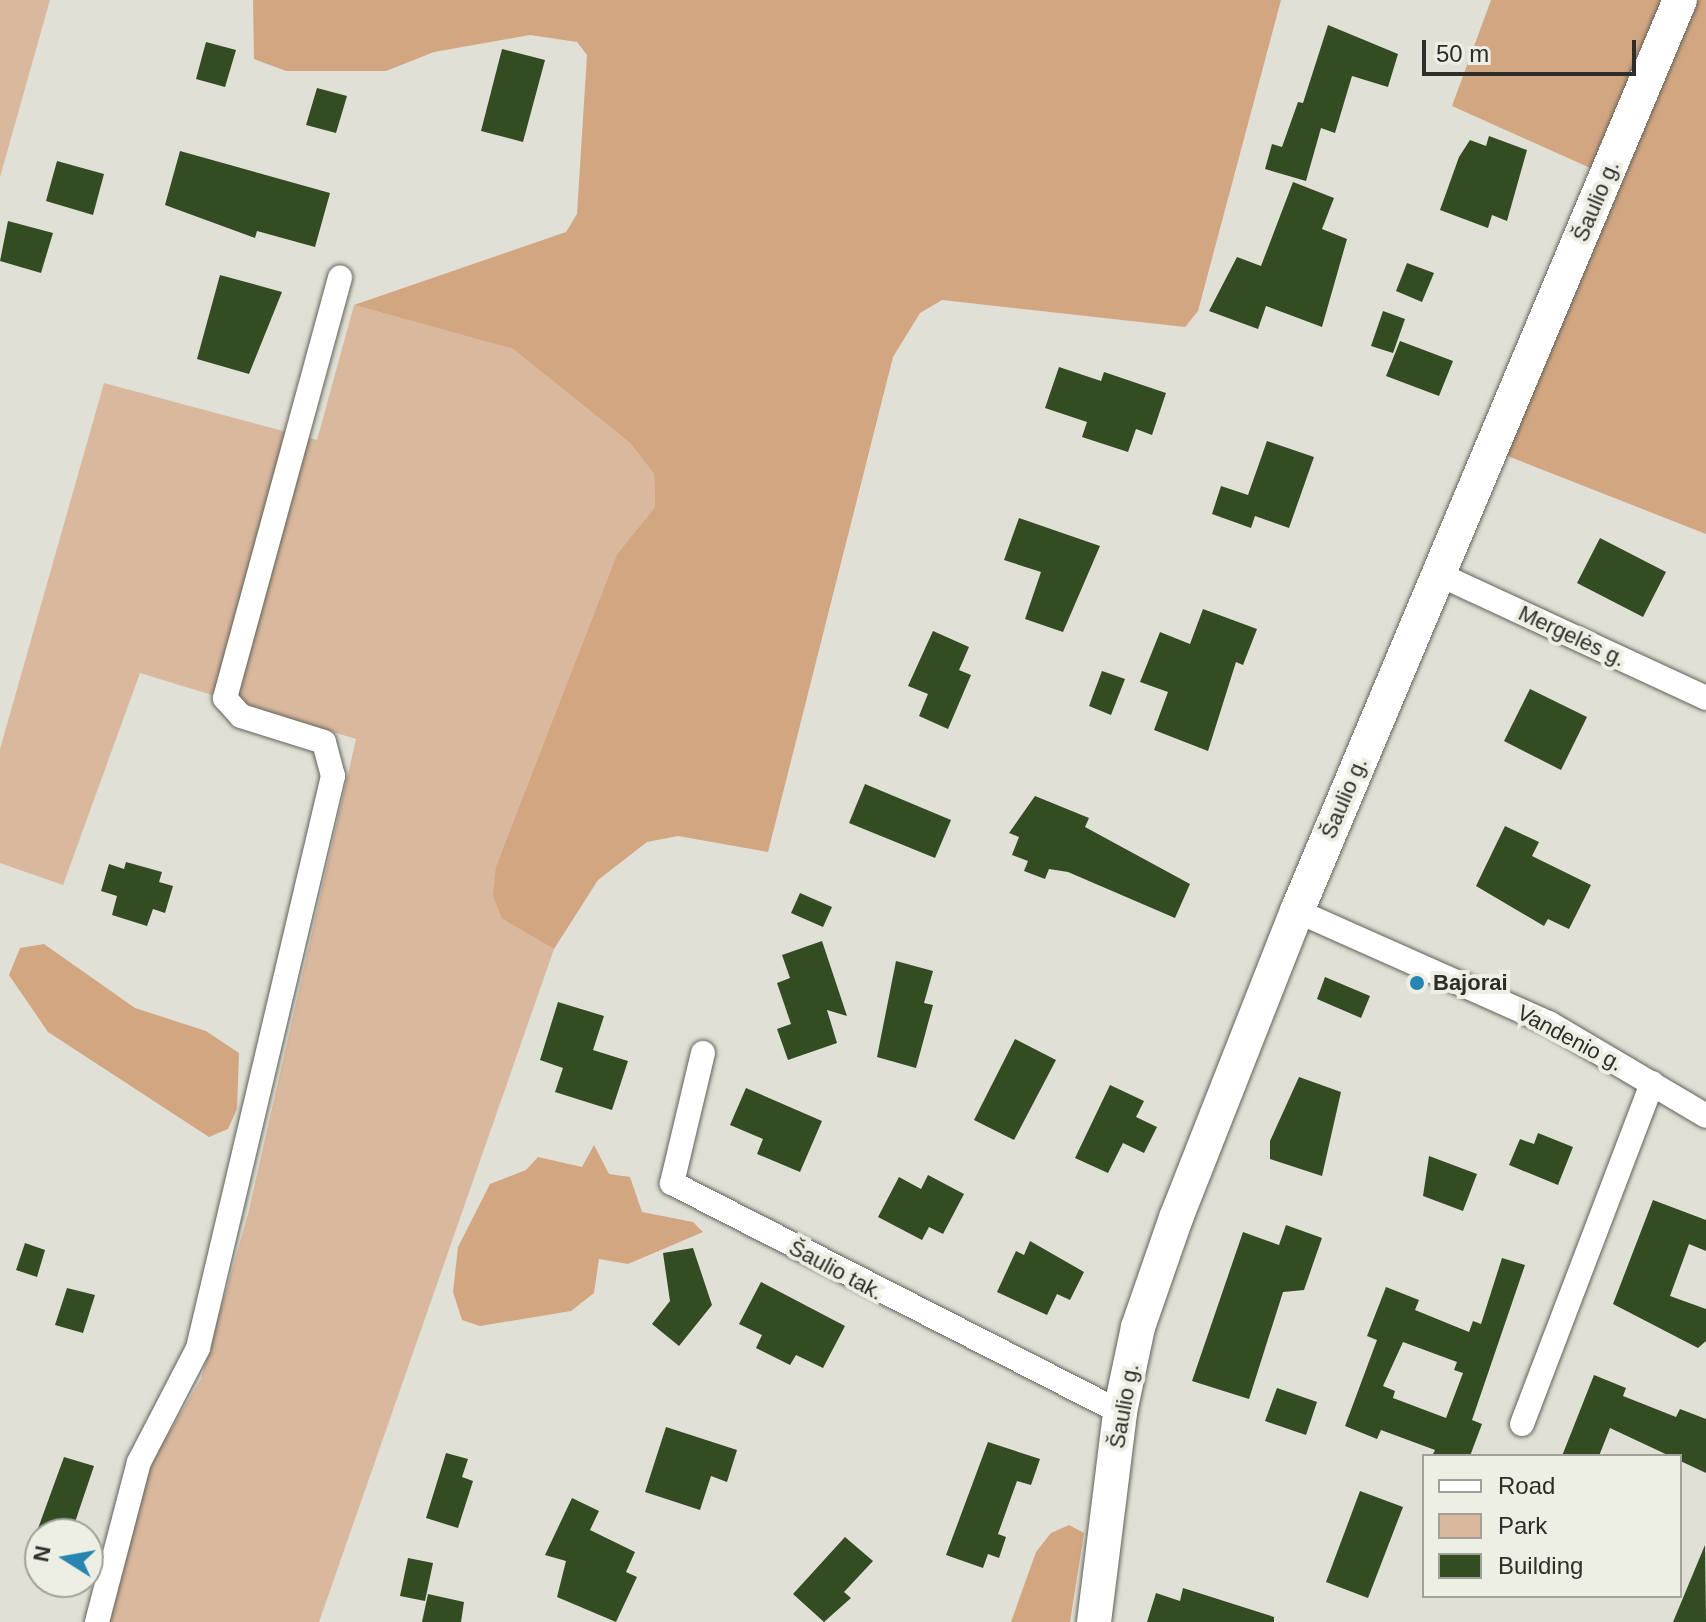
<!DOCTYPE html>
<meta charset="utf-8">
<style>
body{margin:0}
#map{position:relative;width:1706px;height:1622px;overflow:hidden;background:#e0e0d6;font-family:Helvetica,sans-serif}
div>[style]{position:absolute}
[style*='--x']{left:calc(var(--x)*1px);top:calc(var(--y)*1px);width:calc(var(--w)*1px);rotate:calc(var(--a)*1deg)}
.green>*{inset:0;background:#dab89e}
.forest>*{inset:0;background:#d3a682}
.building>*{inset:0;background:#334c22}
.roads{filter:drop-shadow(0 0 2px #616259) drop-shadow(0 0 2px #616259)}
.street>*{height:24px;margin:-12px;padding:0 12px;transform-origin:12px;border-radius:12px;background:#fff}
.secondary>*{height:34px;margin:-17px;padding:0 17px;transform-origin:17px;border-radius:17px;background:#fff}
.dots>*{width:22px;height:22px;translate:-50% -50%;box-sizing:border-box;border:4px solid #edeee4;border-radius:50%}
span{translate:-50% -50%;white-space:nowrap;text-align:center;line-height:1.15;-webkit-text-stroke:8px #edeee4;paint-order:stroke}
.street-label{font-size:22px;color:#2d2d2a}
.poi-label{font-size:22px;color:#2d2d2a;font-weight:700}
.left{translate:0 -50%;text-align:left}
.legend{position:absolute;left:1422px;top:1454px;width:260px;height:144px;box-sizing:border-box;background:#edeee4;border:2px solid #a0a19a;margin:0;padding:10px 14px;list-style:none;font-size:24px;color:#2d2d2a}
.legend li{display:flex;align-items:center;gap:16px;height:40px}
.legend b{width:40px;border:2px solid #a0a19a}
.north{position:absolute;left:24px;top:1518px;width:80px;height:80px;box-sizing:border-box;background:#edeee4;border:2px solid #a0a19a;border-radius:50%;rotate:281deg;font-size:22px;font-weight:700;line-height:32px;text-align:center;color:#2d2d2a}
.north::after{content:'';display:block;margin:auto;width:28px;height:36px;background:#2885b2;clip-path:polygon(50% 0,100% 100%,50% 72%,0 100%)}
.scale{position:absolute;left:1422px;top:40px;width:214px;height:36px;box-sizing:border-box;border:4px solid #2d2d2a;border-top:0;padding-left:10px;font-size:24px;line-height:28px;white-space:nowrap;color:#2d2d2a;-webkit-text-stroke:6px #edeee4;paint-order:stroke}
</style>
<div id="map">
<div class="green">
<div style="clip-path:polygon(0 0,50px 0,0 177px)"></div>
<div style="clip-path:polygon(354px 305px,513px 349px,630px 443px,654px 474px,655px 507px,617px 554px,496px 866px,502px 919px,554px 949px,319px 1622px,107px 1622px,147px 1470px,201px 1379px,248px 1214px,356px 739px,140px 673px,63px 885px,0 863px,0 749px,104px 383px,317px 440px)"></div>
</div>
<div class="forest">
<div style="clip-path:polygon(253px 0,1281px 0,1198px 311px,1185px 327px,942px 300px,920px 313px,893px 357px,768px 852px,678px 836px,647px 842px,598px 880px,554px 949px,502px 919px,493px 896px,496px 866px,617px 554px,655px 507px,654px 474px,630px 443px,513px 349px,354px 305px,566px 232px,577px 214px,587px 55px,577px 42px,530px 35px,434px 52px,386px 71px,286px 71px,254px 59px)"></div>
<div style="clip-path:polygon(1491px 0,1706px 0,1706px 534px,1505px 455px,1617px 180px,1452px 106px)"></div>
<div style="clip-path:polygon(44px 944px,135px 1008px,206px 1031px,239px 1053px,237px 1109px,228px 1129px,209px 1137px,48px 1032px,9px 975px,20px 948px)"></div>
<div style="clip-path:polygon(594px 1145px,609px 1174px,630px 1177px,642px 1212px,693px 1222px,703px 1232px,628px 1264px,599px 1259px,594px 1293px,571px 1311px,480px 1326px,462px 1320px,453px 1292px,458px 1247px,490px 1184px,526px 1170px,538px 1157px,582px 1167px)"></div>
<div style="clip-path:polygon(1069px 1525px,1084px 1533px,1070px 1622px,1011px 1622px,1036px 1552px,1051px 1533px)"></div>
</div>
<div class="building">
<div style="clip-path:polygon(1328px 25px,1398px 54px,1388px 87px,1352px 76px,1335px 133px,1321px 128px,1306px 181px,1265px 169px,1272px 144px,1282px 147px,1298px 102px,1303px 103px)"></div>
<div style="clip-path:polygon(206px 42px,236px 50px,225px 87px,196px 79px)"></div>
<div style="clip-path:polygon(502px 49px,545px 60px,523px 142px,481px 131px)"></div>
<div style="clip-path:polygon(317px 88px,347px 96px,336px 133px,306px 125px)"></div>
<div style="clip-path:polygon(1489px 136px,1527px 150px,1507px 221px,1492px 215px,1488px 228px,1440px 210px,1459px 157px,1470px 140px,1486px 146px)"></div>
<div style="clip-path:polygon(180px 151px,330px 193px,315px 247px,257px 231px,255px 238px,165px 205px)"></div>
<div style="clip-path:polygon(57px 161px,104px 174px,93px 215px,46px 201px)"></div>
<div style="clip-path:polygon(1293px 182px,1334px 198px,1322px 229px,1347px 239px,1322px 327px,1266px 306px,1258px 329px,1209px 311px,1237px 257px,1261px 266px)"></div>
<div style="clip-path:polygon(8px 221px,53px 233px,41px 273px,0 261px)"></div>
<div style="clip-path:polygon(1407px 263px,1434px 273px,1422px 302px,1396px 291px)"></div>
<div style="clip-path:polygon(220px 275px,282px 292px,249px 374px,197px 359px)"></div>
<div style="clip-path:polygon(1383px 311px,1405px 319px,1393px 353px,1371px 346px)"></div>
<div style="clip-path:polygon(1400px 341px,1453px 361px,1439px 396px,1386px 376px)"></div>
<div style="clip-path:polygon(1059px 367px,1101px 381px,1104px 372px,1166px 393px,1152px 435px,1136px 429px,1128px 452px,1082px 437px,1087px 422px,1045px 408px)"></div>
<div style="clip-path:polygon(1267px 441px,1314px 457px,1289px 528px,1255px 516px,1251px 528px,1212px 514px,1221px 486px,1248px 495px)"></div>
<div style="clip-path:polygon(1019px 518px,1100px 546px,1063px 632px,1025px 619px,1041px 572px,1004px 560px)"></div>
<div style="clip-path:polygon(1600px 538px,1666px 572px,1643px 617px,1577px 583px)"></div>
<div style="clip-path:polygon(1203px 609px,1257px 629px,1243px 665px,1236px 662px,1208px 751px,1154px 730px,1168px 692px,1140px 682px,1160px 632px,1190px 644px)"></div>
<div style="clip-path:polygon(933px 631px,969px 647px,959px 670px,971px 675px,948px 729px,919px 716px,928px 694px,908px 686px)"></div>
<div style="clip-path:polygon(1102px 671px,1125px 679px,1111px 715px,1089px 706px)"></div>
<div style="clip-path:polygon(1530px 689px,1587px 717px,1561px 770px,1504px 741px)"></div>
<div style="clip-path:polygon(865px 784px,951px 820px,935px 858px,849px 823px)"></div>
<div style="clip-path:polygon(1035px 796px,1089px 818px,1085px 827px,1190px 884px,1175px 918px,1068px 872px,1049px 869px,1045px 879px,1024px 871px,1028px 861px,1012px 855px,1019px 837px,1009px 833px)"></div>
<div style="clip-path:polygon(1505px 826px,1539px 842px,1532px 856px,1591px 885px,1569px 929px,1548px 919px,1544px 926px,1476px 886px)"></div>
<div style="clip-path:polygon(126px 862px,162px 872px,159px 882px,173px 886px,165px 913px,153px 909px,147px 926px,112px 915px,117px 896px,101px 891px,109px 864px,124px 869px)"></div>
<div style="clip-path:polygon(800px 893px,832px 907px,823px 927px,791px 913px)"></div>
<div style="clip-path:polygon(822px 941px,847px 1016px,827px 1010px,837px 1043px,788px 1060px,777px 1029px,791px 1024px,777px 983px,790px 978px,782px 955px)"></div>
<div style="clip-path:polygon(896px 961px,933px 971px,924px 1003px,933px 1005px,916px 1068px,877px 1057px)"></div>
<div style="clip-path:polygon(1325px 977px,1370px 996px,1361px 1018px,1317px 999px)"></div>
<div style="clip-path:polygon(558px 1002px,604px 1016px,593px 1050px,628px 1061px,612px 1110px,555px 1092px,563px 1068px,540px 1060px)"></div>
<div style="clip-path:polygon(1015px 1039px,1056px 1060px,1014px 1140px,974px 1120px)"></div>
<div style="clip-path:polygon(1299px 1077px,1341px 1092px,1322px 1176px,1270px 1159px,1270px 1141px)"></div>
<div style="clip-path:polygon(1110px 1085px,1144px 1101px,1136px 1117px,1157px 1127px,1144px 1153px,1123px 1143px,1108px 1173px,1075px 1158px)"></div>
<div style="clip-path:polygon(746px 1088px,822px 1121px,800px 1172px,757px 1154px,763px 1139px,730px 1125px)"></div>
<div style="clip-path:polygon(1538px 1133px,1573px 1147px,1558px 1185px,1509px 1165px,1520px 1139px,1534px 1144px)"></div>
<div style="clip-path:polygon(1429px 1156px,1477px 1174px,1463px 1211px,1423px 1196px)"></div>
<div style="clip-path:polygon(928px 1175px,964px 1194px,943px 1234px,929px 1227px,922px 1240px,878px 1217px,899px 1177px,921px 1189px)"></div>
<div style="clip-path:polygon(1653px 1200px,1706px 1220px,1706px 1251px,1689px 1244px,1670px 1296px,1706px 1309px,1706px 1341px,1698px 1348px,1613px 1304px)"></div>
<div style="clip-path:polygon(1286px 1225px,1322px 1238px,1304px 1290px,1283px 1292px,1249px 1399px,1192px 1381px,1243px 1232px,1279px 1245px)"></div>
<div style="clip-path:polygon(1030px 1241px,1084px 1272px,1070px 1300px,1057px 1294px,1047px 1315px,997px 1292px,1016px 1251px,1024px 1255px)"></div>
<div style="clip-path:polygon(25px 1243px,45px 1250px,37px 1277px,16px 1270px)"></div>
<div style="clip-path:polygon(693px 1248px,712px 1305px,679px 1346px,652px 1324px,670px 1301px,663px 1253px)"></div>
<div style="clip-path:polygon(evenodd,1502px 1258px,1525px 1265px,1472px 1420px,1482px 1424px,1470px 1456px,1432px 1456px,1435px 1450px,1381px 1430px,1377px 1439px,1345px 1426px,1377px 1340px,1367px 1336px,1386px 1287px,1419px 1300px,1415px 1310px,1469px 1332px,1473px 1321px,1481px 1324px,1502px 1258px,1403px 1342px,1457px 1362px,1454px 1370px,1463px 1373px,1446px 1418px,1393px 1398px,1395px 1391px,1383px 1386px,1403px 1342px)"></div>
<div style="clip-path:polygon(761px 1282px,845px 1326px,823px 1368px,796px 1355px,790px 1365px,756px 1348px,762px 1335px,739px 1324px)"></div>
<div style="clip-path:polygon(67px 1288px,95px 1295px,83px 1333px,55px 1325px)"></div>
<div style="clip-path:polygon(1594px 1375px,1626px 1388px,1623px 1396px,1676px 1417px,1680px 1409px,1706px 1419px,1706px 1473px,1610px 1428px,1599px 1456px,1562px 1456px)"></div>
<div style="clip-path:polygon(1277px 1388px,1317px 1402px,1306px 1435px,1265px 1421px)"></div>
<div style="clip-path:polygon(666px 1427px,737px 1450px,727px 1482px,711px 1476px,700px 1510px,645px 1492px)"></div>
<div style="clip-path:polygon(988px 1442px,1040px 1459px,1031px 1485px,1017px 1481px,998px 1534px,1006px 1537px,999px 1558px,988px 1554px,983px 1568px,946px 1555px)"></div>
<div style="clip-path:polygon(446px 1453px,468px 1459px,462px 1477px,473px 1481px,458px 1528px,426px 1518px)"></div>
<div style="clip-path:polygon(64px 1457px,94px 1466px,71px 1534px,36px 1534px)"></div>
<div style="clip-path:polygon(1360px 1491px,1403px 1507px,1368px 1598px,1326px 1582px)"></div>
<div style="clip-path:polygon(572px 1498px,599px 1511px,590px 1530px,635px 1552px,626px 1572px,637px 1577px,616px 1622px,557px 1597px,566px 1561px,545px 1555px)"></div>
<div style="clip-path:polygon(845px 1537px,873px 1561px,844px 1592px,851px 1598px,824px 1622px,793px 1594px)"></div>
<div style="clip-path:polygon(1705px 1545px,1706px 1622px,1673px 1622px)"></div>
<div style="clip-path:polygon(408px 1558px,433px 1563px,425px 1601px,400px 1596px)"></div>
<div style="clip-path:polygon(1183px 1588px,1274px 1617px,1274px 1622px,1147px 1622px,1156px 1593px,1180px 1601px)"></div>
<div style="clip-path:polygon(428px 1594px,464px 1602px,461px 1622px,422px 1622px)"></div>
</div>
<div class="roads">
<div class="street">
<div style="--x:1438;--y:574;--w:295;--a:24.8"></div>
<div style="--x:1297;--y:911;--w:276;--a:24"></div>
<div style="--x:1549;--y:1023;--w:182;--a:30.6"></div>
<div style="--x:703;--y:1053;--w:134;--a:103.4"></div>
<div style="--x:672;--y:1183;--w:503;--a:27.07"></div>
<div style="--x:1522;--y:1424;--w:365;--a:-69.1"></div>
<div style="--x:97;--y:1622;--w:165;--a:-75.3"></div>
<div style="--x:139;--y:1462;--w:128;--a:-62.6"></div>
<div style="--x:198;--y:1348;--w:588;--a:-76.72"></div>
<div style="--x:333;--y:776;--w:35;--a:-105"></div>
<div style="--x:324;--y:742;--w:87;--a:-162.6"></div>
<div style="--x:241;--y:716;--w:24;--a:-132"></div>
<div style="--x:225;--y:698;--w:436;--a:-74.7"></div>
</div>
<div class="secondary">
<div style="--x:1094;--y:1622;--w:212;--a:-82.9"></div>
<div style="--x:1120;--y:1412;--w:87;--a:-78"></div>
<div style="--x:1138;--y:1327;--w:115;--a:-70.8"></div>
<div style="--x:1176;--y:1218;--w:330;--a:-68.5"></div>
<div style="--x:1297;--y:911;--w:988;--a:-67.2"></div>
</div>
</div>
<div class="dots">
<div style="left:1417px;top:983px;background:#2885b2"></div>
</div>
<div class="street-label">
<span style="left:1596px;top:201px;rotate:-67deg">Šaulio g.</span>
<span style="left:1572px;top:636px;rotate:25deg">Mergelės g.</span>
<span style="left:1344px;top:798px;rotate:-67deg">Šaulio g.</span>
<span style="left:1570px;top:1038px;rotate:28deg">Vandenio g.</span>
<span style="left:836px;top:1270px;rotate:28deg">Šaulio tak.</span>
<span style="left:1124px;top:1406px;rotate:-80deg">Šaulio g.</span>
</div>
<div class="poi-label">
<span class="left" style="left:1433px;top:983px">Bajorai</span>
</div>
<ul class="legend">
<li><b style="height:10px;background:#fff"></b>Road</li>
<li><b style="height:22px;background:#dab89e"></b>Park</li>
<li><b style="height:22px;background:#334c22"></b>Building</li>
</ul>
<div class="north">N</div>
<div class="scale">50 m</div>
</div>
